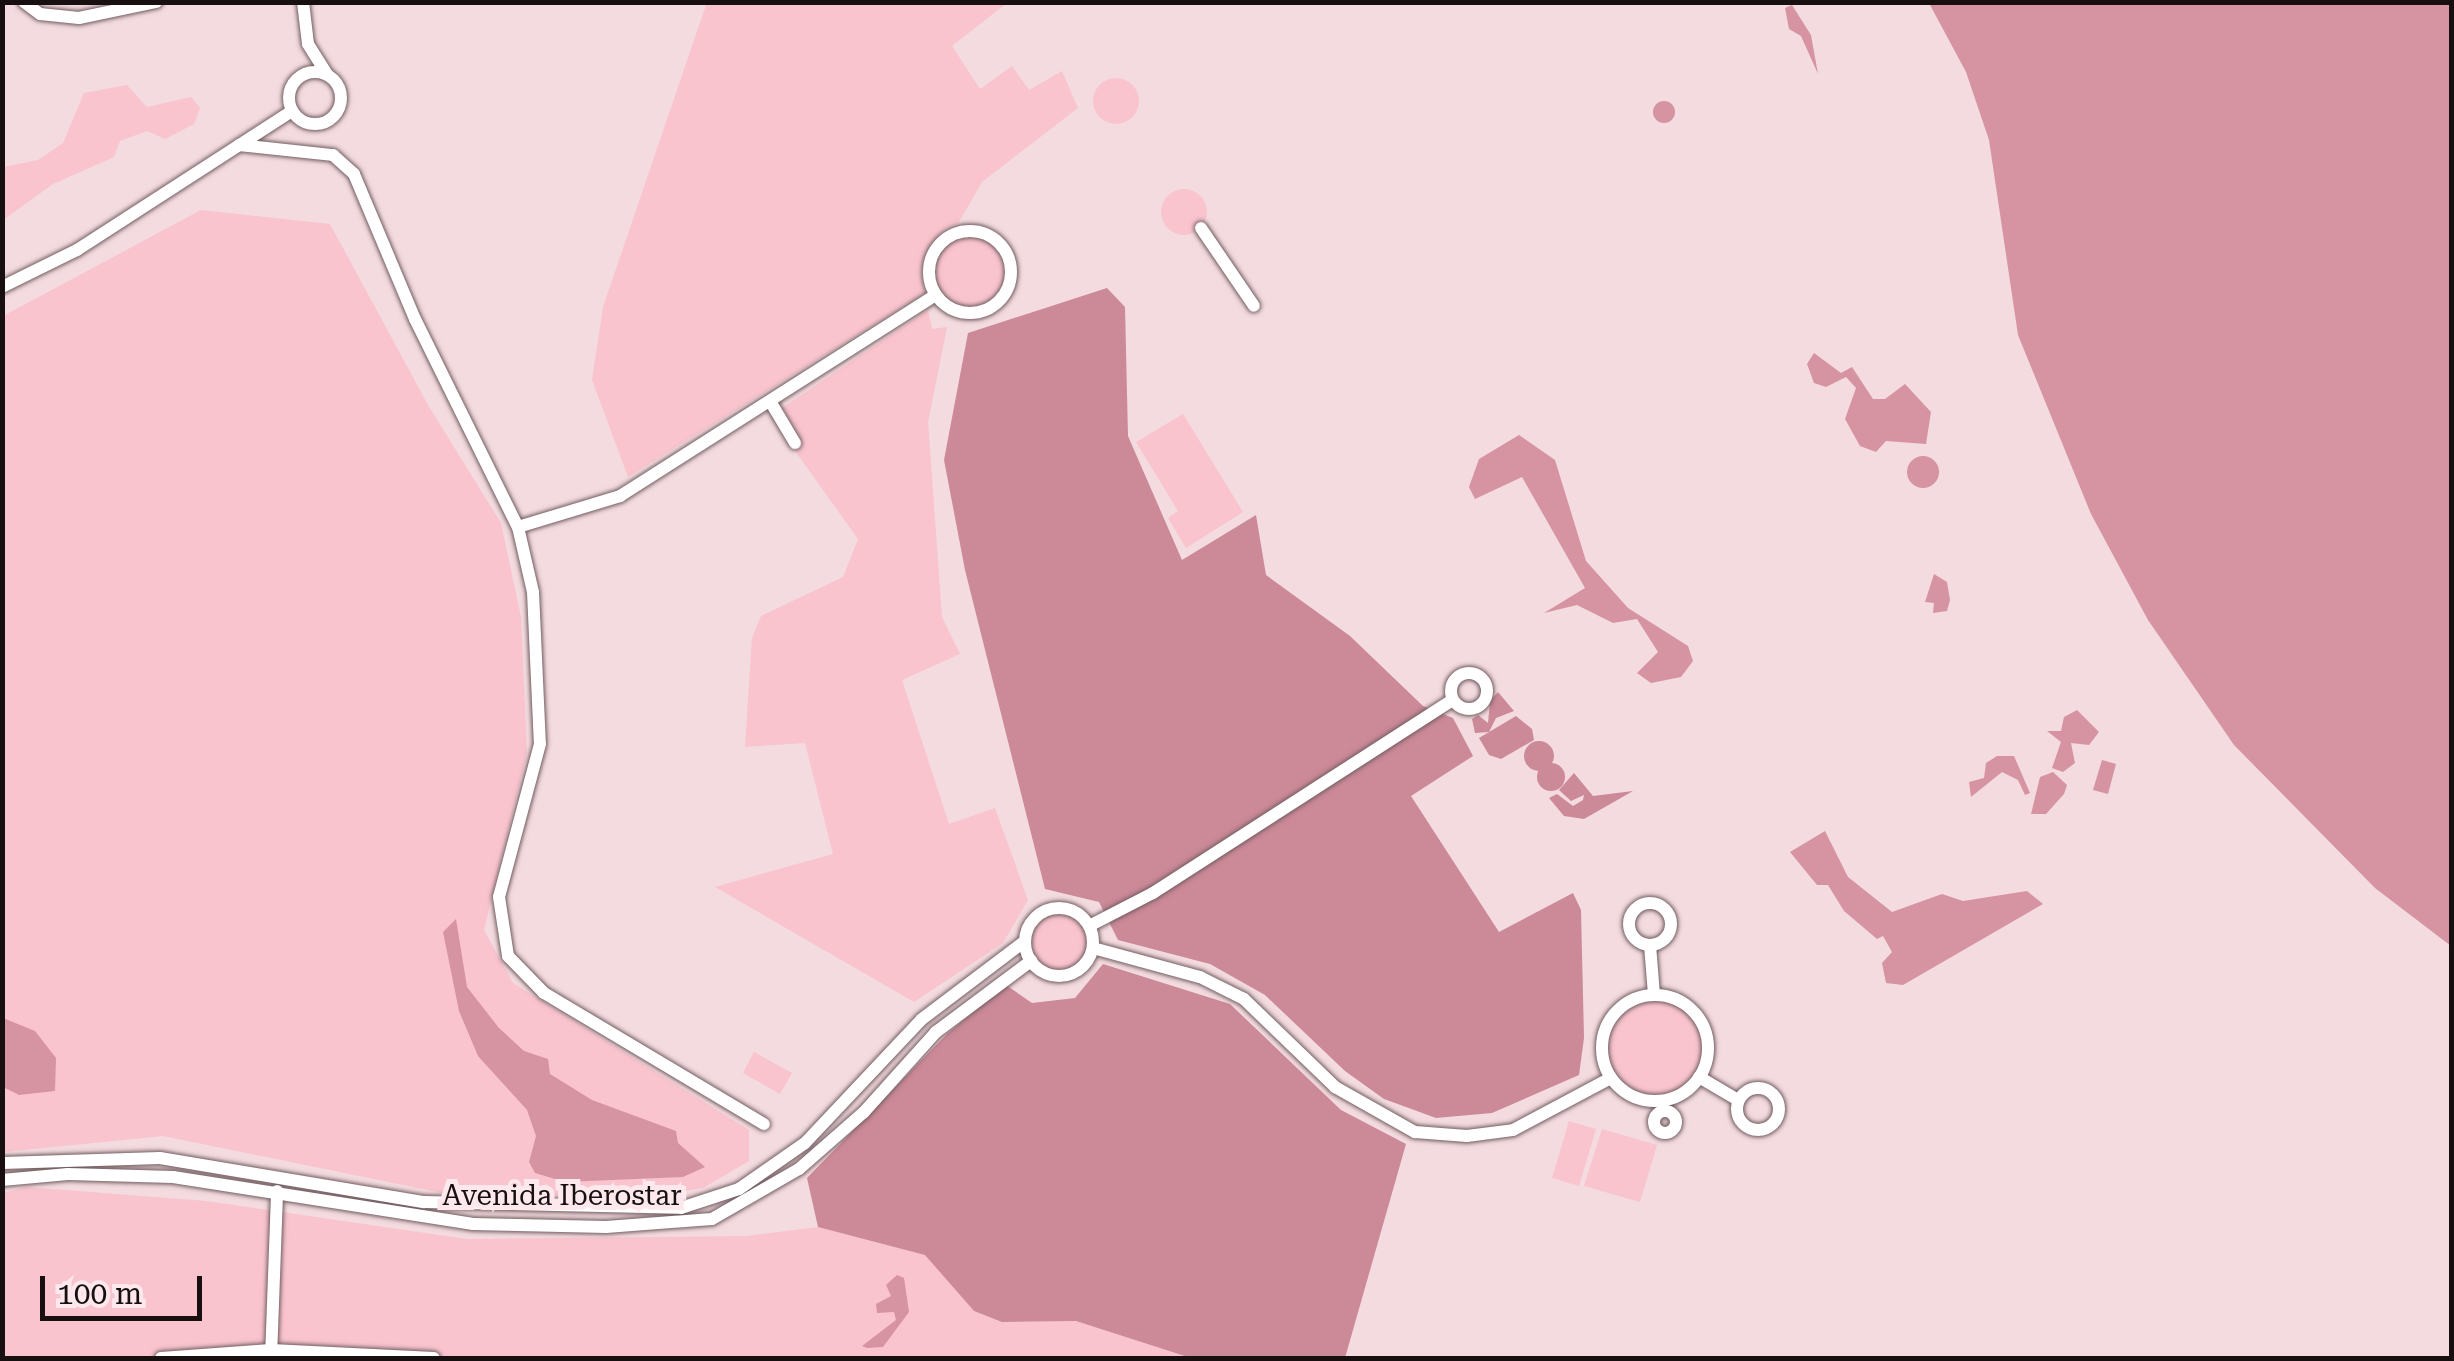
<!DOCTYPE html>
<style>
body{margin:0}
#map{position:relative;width:2454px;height:1361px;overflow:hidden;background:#f3dbdf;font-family:"Roboto Serif",serif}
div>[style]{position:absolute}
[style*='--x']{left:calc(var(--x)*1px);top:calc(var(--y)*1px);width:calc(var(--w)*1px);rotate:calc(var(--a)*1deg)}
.green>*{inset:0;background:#f9c4ce}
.round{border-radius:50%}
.forest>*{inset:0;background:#cc8998}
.water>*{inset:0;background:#d693a1}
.roads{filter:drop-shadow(0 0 2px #725d61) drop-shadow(0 0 2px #725d61)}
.minor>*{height:12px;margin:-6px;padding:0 6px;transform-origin:6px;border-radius:6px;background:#fff}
.minor>.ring{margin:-6px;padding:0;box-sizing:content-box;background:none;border:12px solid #fff;border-radius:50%}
span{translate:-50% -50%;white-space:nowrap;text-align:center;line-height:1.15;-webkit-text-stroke:10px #fde9ed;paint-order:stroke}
.street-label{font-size:28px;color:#170f10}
.frame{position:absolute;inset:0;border:5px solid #170f10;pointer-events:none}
.scale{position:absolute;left:40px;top:1276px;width:162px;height:45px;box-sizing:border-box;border:5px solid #170f10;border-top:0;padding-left:12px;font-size:30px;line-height:35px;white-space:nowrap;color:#170f10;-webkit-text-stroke:8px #fde9ed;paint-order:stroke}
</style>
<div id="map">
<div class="green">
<div style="clip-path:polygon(707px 2px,1007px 3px,952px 46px,980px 89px,1012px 66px,1029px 90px,1062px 71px,1078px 108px,982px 182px,959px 222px,940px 233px,921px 272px,925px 293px,628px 477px,592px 380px,603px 307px)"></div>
<div class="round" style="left:1093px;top:78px;width:46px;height:46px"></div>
<div style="clip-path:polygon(127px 85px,147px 107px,191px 97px,200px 108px,194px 124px,165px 139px,147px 131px,120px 141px,114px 157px,53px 184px,3px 220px,3px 167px,38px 160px,63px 143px,84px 93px)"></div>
<div class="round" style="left:1161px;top:189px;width:46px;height:46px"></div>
<div style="clip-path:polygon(201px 210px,330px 224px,428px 405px,501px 523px,521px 617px,527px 753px,484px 930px,513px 983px,749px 1130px,749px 1161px,703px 1188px,646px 1197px,442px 1193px,163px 1136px,3px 1152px,3px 316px)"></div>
<div class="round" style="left:929px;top:231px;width:82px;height:82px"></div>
<div style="clip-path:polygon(928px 310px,932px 329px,947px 327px,928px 422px,942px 617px,960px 654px,902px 680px,949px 824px,995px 808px,1028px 900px,1003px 943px,914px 1002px,715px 887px,833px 854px,805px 743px,745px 747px,752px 638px,761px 616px,843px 577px,858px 539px,770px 416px)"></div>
<div style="clip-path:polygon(1183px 414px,1243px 512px,1186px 548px,1168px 518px,1178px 511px,1136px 442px)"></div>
<div class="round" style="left:1025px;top:908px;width:68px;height:68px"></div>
<div class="round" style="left:1602px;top:995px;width:106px;height:106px"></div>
<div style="clip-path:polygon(754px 1052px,792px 1073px,780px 1094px,743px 1073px)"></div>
<div style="clip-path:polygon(1569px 1121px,1596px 1129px,1579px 1186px,1552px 1178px)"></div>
<div style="clip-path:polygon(1602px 1129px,1657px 1145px,1640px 1202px,1584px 1186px)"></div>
<div style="clip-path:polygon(27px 1187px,206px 1201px,467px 1239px,747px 1236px,818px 1227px,926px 1255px,974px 1311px,1002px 1322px,1076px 1321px,1191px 1358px,3px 1358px,2px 1193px)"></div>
</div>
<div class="forest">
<div style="clip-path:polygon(1107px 288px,1125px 307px,1128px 436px,1182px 560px,1256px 515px,1266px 575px,1350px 636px,1423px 706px,1453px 718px,1473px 756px,1411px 796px,1499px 932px,1573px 893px,1581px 910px,1584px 1038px,1579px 1075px,1492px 1113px,1436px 1118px,1384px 1099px,1345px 1071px,1265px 995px,1210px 964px,1118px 940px,1099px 902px,1045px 889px,965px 570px,944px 460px,968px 333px)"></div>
<div style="clip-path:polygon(1498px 692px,1514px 711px,1496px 718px,1489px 732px,1475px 733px,1472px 719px,1478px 715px,1488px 723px,1490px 701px)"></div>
<div style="clip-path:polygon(1516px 716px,1532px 729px,1534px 740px,1501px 759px,1489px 755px,1479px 738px)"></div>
<div class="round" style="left:1524px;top:741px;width:30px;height:30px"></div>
<div class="round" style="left:1537px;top:763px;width:28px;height:28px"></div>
<div style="clip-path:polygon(1574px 773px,1593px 796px,1633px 791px,1584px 819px,1564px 816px,1549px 798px,1557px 794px,1573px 806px,1583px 800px,1584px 795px,1571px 801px,1559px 790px)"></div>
<div style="clip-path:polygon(1103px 964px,1230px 1004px,1341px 1110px,1406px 1144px,1345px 1358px,1191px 1358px,1076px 1321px,1002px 1322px,974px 1311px,925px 1255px,818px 1227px,807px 1178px,947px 1034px,1006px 985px,1032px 1003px,1075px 998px)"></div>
</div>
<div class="water">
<div style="clip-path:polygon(1929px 3px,2451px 3px,2451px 946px,2375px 888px,2234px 745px,2148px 620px,2091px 514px,2018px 335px,1989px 140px,1966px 72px)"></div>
<div style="clip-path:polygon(1792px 5px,1811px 35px,1818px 74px,1801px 36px,1789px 29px,1785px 8px)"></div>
<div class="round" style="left:1653px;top:101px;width:22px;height:22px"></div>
<div style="clip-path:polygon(1814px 353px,1841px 373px,1852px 367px,1873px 399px,1885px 399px,1905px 384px,1931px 412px,1926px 444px,1886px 441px,1876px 452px,1860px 446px,1845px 419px,1856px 388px,1846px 377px,1826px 387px,1814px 383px,1807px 364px)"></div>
<div style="clip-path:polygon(1519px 435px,1555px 460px,1586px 561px,1628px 608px,1688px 646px,1693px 661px,1681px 677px,1651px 683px,1637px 673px,1658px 652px,1637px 619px,1613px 623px,1577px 605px,1544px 613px,1585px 588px,1522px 477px,1475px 499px,1469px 487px,1479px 459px)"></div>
<div class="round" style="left:1907px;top:456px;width:32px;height:32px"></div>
<div style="clip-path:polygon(1934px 574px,1947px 582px,1950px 600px,1947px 611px,1933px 613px,1934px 603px,1925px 602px)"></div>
<div style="clip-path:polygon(2077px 710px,2099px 732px,2089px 745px,2071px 743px,2075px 763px,2063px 772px,2052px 768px,2061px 742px,2047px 731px,2061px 731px,2064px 717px)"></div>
<div style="clip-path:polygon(1997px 756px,2014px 756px,2030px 793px,2025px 795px,2018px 780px,2002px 772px,1971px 797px,1969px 782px,1984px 778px,1986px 763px)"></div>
<div style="clip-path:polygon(2102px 760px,2116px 764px,2108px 794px,2093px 790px)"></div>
<div style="clip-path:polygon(2053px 772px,2067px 785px,2064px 794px,2046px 814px,2031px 814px,2040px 777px)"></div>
<div style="clip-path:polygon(1825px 831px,1848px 877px,1892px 912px,1942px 894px,1963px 901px,2027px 891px,2043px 904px,1903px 985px,1886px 983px,1882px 963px,1892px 952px,1883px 936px,1877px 939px,1844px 911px,1828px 885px,1817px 885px,1790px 852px)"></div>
<div style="clip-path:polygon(456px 919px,467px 987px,499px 1028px,524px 1051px,548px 1059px,550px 1074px,592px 1100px,676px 1131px,678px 1143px,705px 1167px,683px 1177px,565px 1182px,535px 1173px,529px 1162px,536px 1136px,527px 1110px,478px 1056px,459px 1011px,443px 932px)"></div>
<div style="clip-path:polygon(3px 1018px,35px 1031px,56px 1058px,55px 1091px,19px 1095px,3px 1087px)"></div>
<div style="clip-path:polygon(897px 1275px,904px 1278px,909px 1312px,883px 1347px,867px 1348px,862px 1346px,896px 1320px,894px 1312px,877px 1313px,876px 1304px,891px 1296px,886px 1285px)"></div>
</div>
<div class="roads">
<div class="minor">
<div style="--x:24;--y:2;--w:20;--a:37"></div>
<div style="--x:40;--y:14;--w:39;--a:6"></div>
<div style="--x:79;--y:18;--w:79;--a:-11.7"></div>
<div style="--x:303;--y:2;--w:42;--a:83.2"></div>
<div style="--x:308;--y:44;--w:36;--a:58"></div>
<div class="ring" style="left:289px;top:72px;width:40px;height:40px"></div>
<div style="--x:239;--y:145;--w:95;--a:6.1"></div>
<div style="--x:333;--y:155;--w:28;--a:42"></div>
<div style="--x:354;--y:174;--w:157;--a:67.2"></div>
<div style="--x:415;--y:319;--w:232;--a:63.7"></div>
<div style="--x:518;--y:527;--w:67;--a:77"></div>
<div style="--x:533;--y:592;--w:152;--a:87.4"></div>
<div style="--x:540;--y:744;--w:158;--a:105"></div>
<div style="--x:499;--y:897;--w:60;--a:81.3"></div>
<div style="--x:508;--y:956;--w:52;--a:45.8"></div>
<div style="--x:544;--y:993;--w:256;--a:30.8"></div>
<div style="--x:1201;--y:228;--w:94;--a:55.8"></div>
<div class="ring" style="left:929px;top:231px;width:70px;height:70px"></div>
<div style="--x:2;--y:287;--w:84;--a:-26.3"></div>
<div style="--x:77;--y:250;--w:256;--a:-32.9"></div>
<div style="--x:770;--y:401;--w:49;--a:59.2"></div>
<div style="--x:518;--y:527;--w:107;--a:-16.9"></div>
<div style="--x:620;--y:496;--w:374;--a:-32.5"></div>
<div class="ring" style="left:1451px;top:673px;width:24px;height:24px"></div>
<div class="ring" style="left:1629px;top:903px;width:30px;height:30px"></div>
<div class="ring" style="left:1025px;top:908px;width:56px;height:56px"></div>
<div style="--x:1089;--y:926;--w:72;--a:-27.3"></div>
<div style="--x:1153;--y:893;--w:356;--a:-32.8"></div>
<div style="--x:1650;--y:945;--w:50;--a:85.4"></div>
<div style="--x:1093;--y:948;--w:111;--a:15.2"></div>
<div style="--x:1200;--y:977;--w:49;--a:26.6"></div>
<div style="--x:1244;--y:999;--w:127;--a:44"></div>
<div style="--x:1335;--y:1087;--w:92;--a:29.4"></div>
<div style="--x:1415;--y:1132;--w:52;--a:4.4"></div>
<div style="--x:1467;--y:1136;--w:46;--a:-7.4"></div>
<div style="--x:1513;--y:1130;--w:111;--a:-28"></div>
<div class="ring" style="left:1602px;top:995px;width:94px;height:94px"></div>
<div style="--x:1699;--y:1077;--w:45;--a:30.5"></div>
<div class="ring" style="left:1737px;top:1088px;width:30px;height:30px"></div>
<div class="ring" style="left:1654px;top:1111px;width:10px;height:10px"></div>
<div style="--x:2;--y:1163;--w:158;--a:-1.8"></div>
<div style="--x:160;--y:1158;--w:268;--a:9.5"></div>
<div style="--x:424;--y:1202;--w:257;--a:1.3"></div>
<div style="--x:681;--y:1208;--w:61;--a:-18.1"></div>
<div style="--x:739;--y:1189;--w:80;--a:-34.9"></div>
<div style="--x:805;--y:1143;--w:170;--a:-46.7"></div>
<div style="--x:922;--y:1019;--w:129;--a:-37.1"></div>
<div style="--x:2;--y:1180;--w:66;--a:-5.2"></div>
<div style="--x:68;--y:1174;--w:105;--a:1.6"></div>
<div style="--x:173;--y:1177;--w:304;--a:8.9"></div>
<div style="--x:473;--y:1224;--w:133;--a:1.3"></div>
<div style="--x:606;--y:1227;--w:106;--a:-4.3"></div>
<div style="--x:712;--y:1219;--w:100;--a:-29.9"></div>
<div style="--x:799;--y:1169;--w:86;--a:-41.2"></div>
<div style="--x:864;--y:1112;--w:108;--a:-48"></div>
<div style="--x:936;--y:1032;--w:119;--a:-36.8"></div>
<div style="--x:161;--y:1358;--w:110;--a:-4.2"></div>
<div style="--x:271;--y:1350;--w:163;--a:2.8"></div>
<div style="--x:271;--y:1358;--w:167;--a:-87.9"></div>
</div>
</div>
<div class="street-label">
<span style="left:562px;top:1196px">Avenida Iberostar</span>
</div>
<div class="frame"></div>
<div class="scale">100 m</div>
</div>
